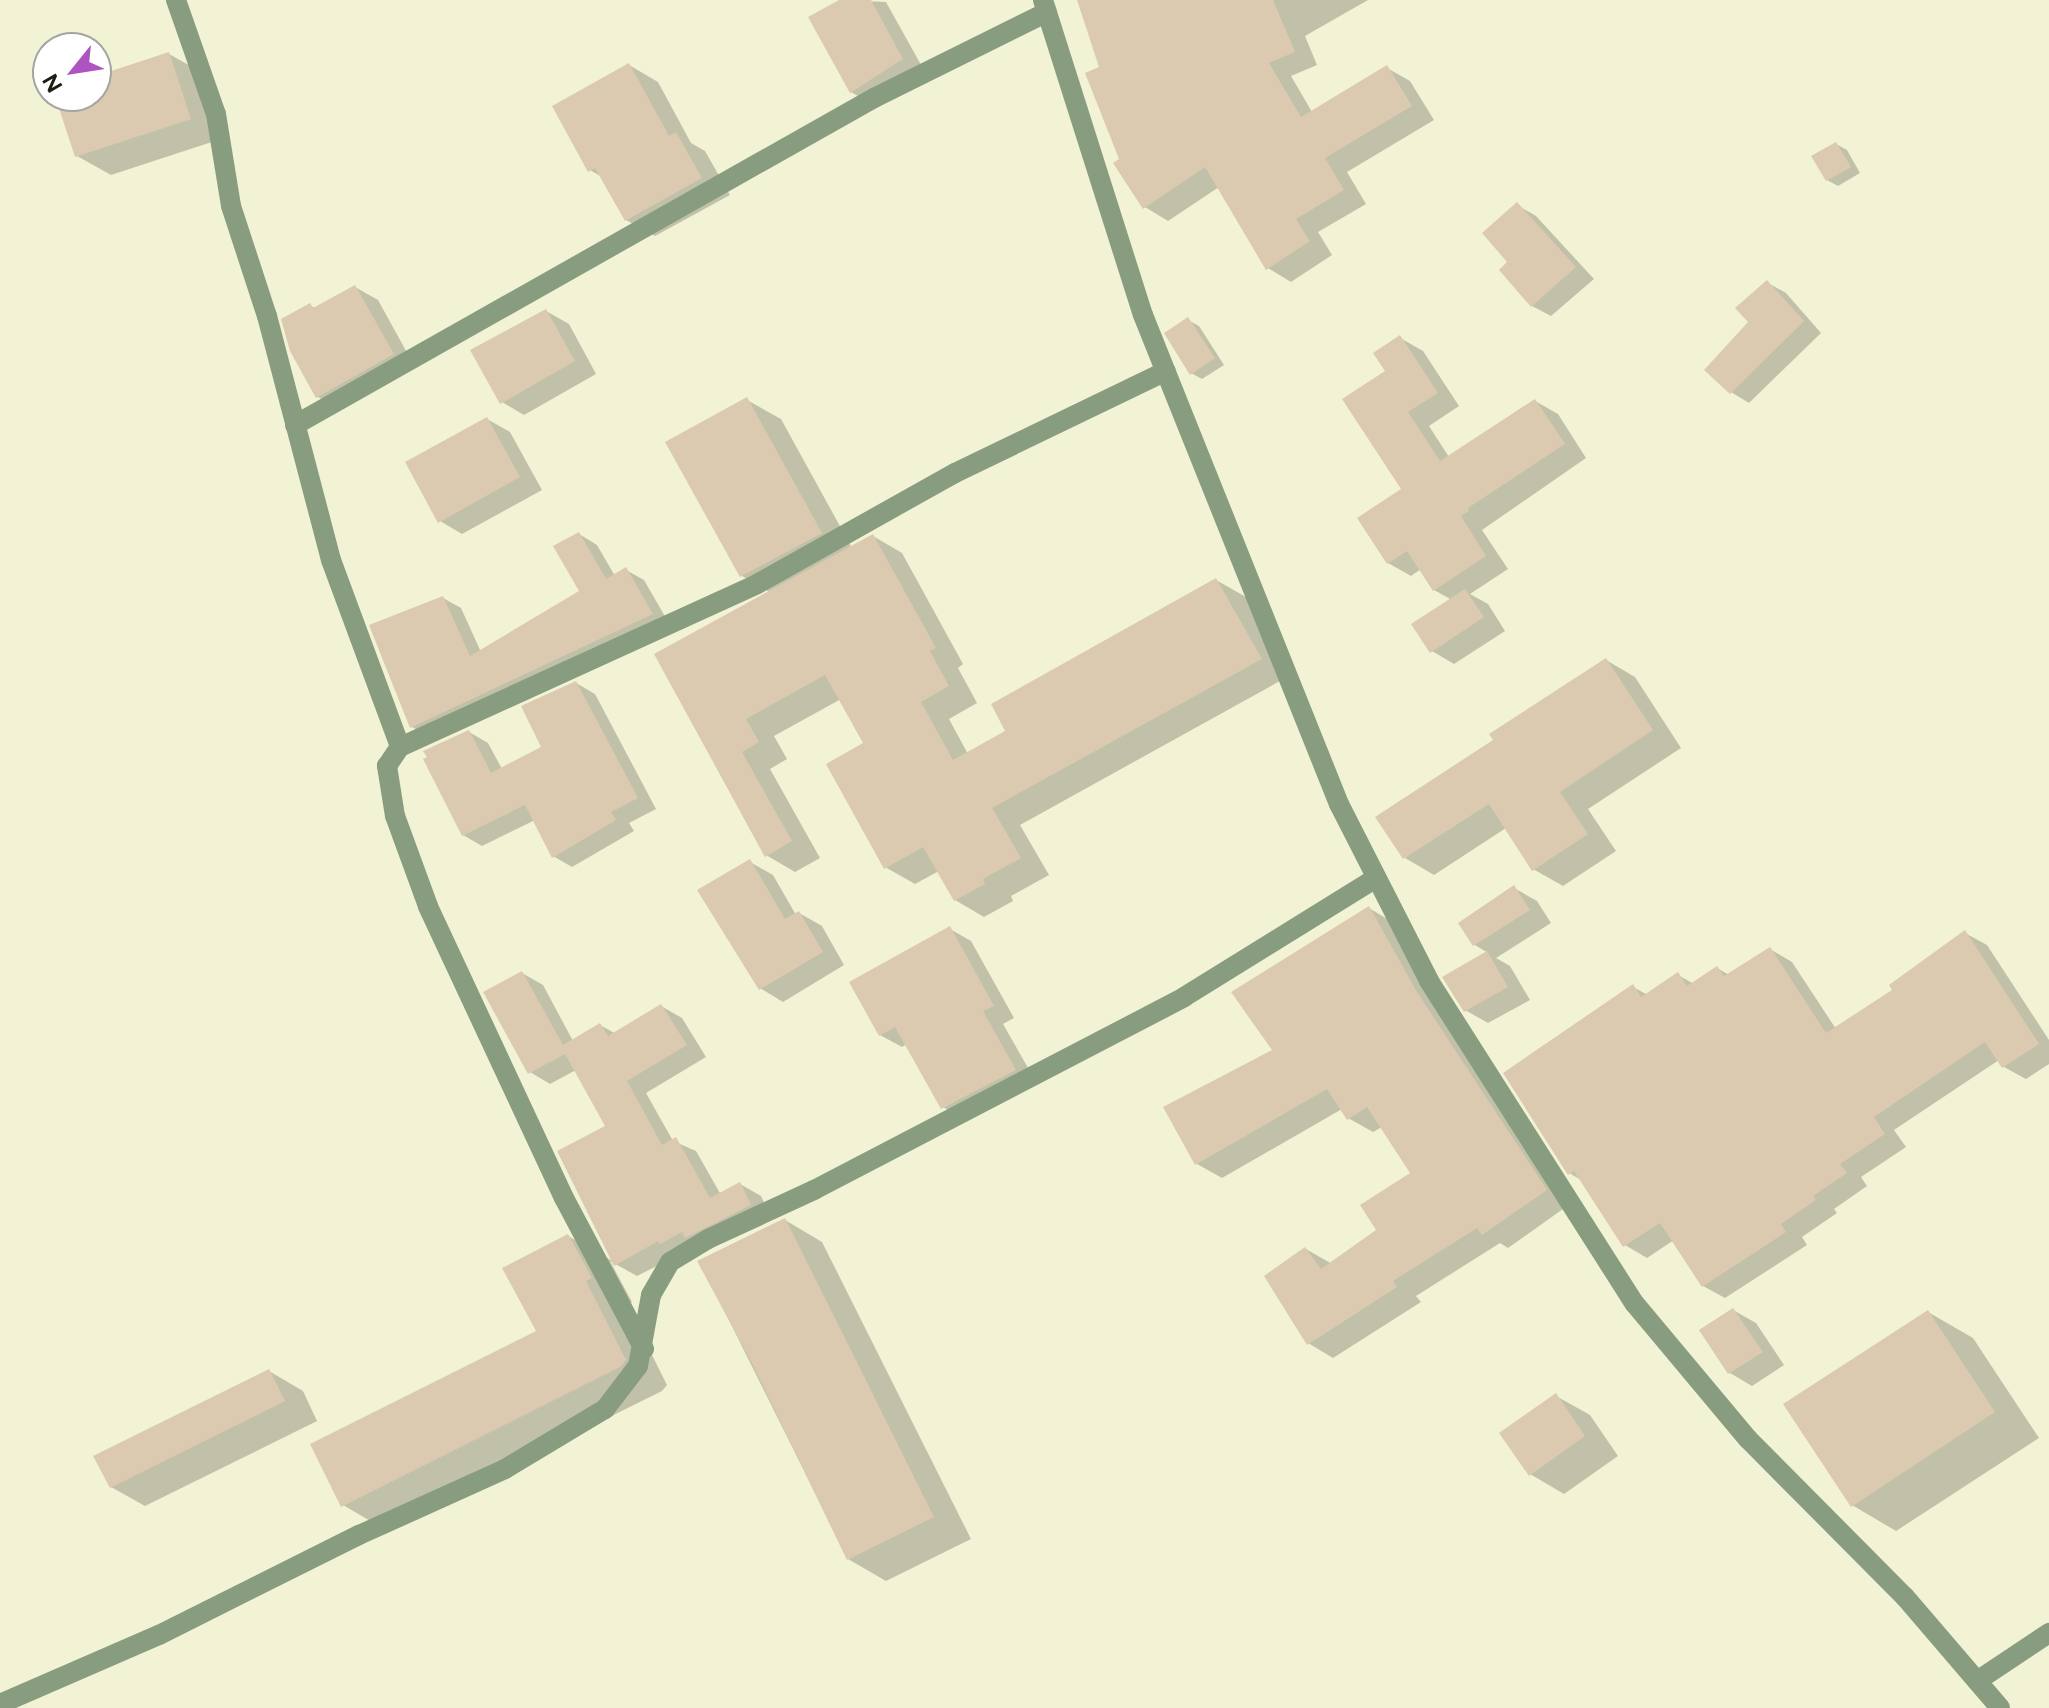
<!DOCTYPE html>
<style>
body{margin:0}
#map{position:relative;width:2049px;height:1708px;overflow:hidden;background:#f2f2d4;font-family:Figtree,sans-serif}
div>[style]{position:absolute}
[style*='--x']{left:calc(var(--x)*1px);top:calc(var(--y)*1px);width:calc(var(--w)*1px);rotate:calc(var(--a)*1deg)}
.shadow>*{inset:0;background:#0003}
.building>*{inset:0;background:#dbcab0}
.minor>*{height:20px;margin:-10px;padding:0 10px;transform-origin:10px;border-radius:10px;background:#889d80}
span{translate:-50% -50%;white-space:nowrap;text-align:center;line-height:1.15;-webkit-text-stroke:7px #fff;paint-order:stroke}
.north{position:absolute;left:32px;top:32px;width:80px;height:80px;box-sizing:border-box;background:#fff;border:2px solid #a4a4a0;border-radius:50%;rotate:240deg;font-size:22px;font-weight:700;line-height:32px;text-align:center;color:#1c1c11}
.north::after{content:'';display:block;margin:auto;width:28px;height:36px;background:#ad54c0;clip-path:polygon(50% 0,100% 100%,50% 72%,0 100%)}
</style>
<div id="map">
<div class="shadow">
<div style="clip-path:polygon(843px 0,886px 2px,925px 72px,874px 105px,851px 92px)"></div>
<div style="clip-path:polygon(1079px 0,1368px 0,1305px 36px,1317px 65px,1291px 76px,1312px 112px,1387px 68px,1410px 81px,1434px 120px,1347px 172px,1366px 204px,1318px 232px,1332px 255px,1291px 282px,1268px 268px,1219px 187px,1168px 221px,1145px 207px)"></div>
<div style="clip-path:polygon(169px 54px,203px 73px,224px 138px,111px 175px,77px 156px,57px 96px,96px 96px,96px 78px)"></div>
<div style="clip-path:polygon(629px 65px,658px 82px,691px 143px,705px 151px,730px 195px,655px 236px,626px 220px,602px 177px,590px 170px)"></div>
<div style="clip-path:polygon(1836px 144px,1847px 150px,1860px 173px,1838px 186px,1827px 180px)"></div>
<div style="clip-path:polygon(1517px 205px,1536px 216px,1594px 279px,1551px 316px,1532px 306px,1510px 262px)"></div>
<div style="clip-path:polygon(1768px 283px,1786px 293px,1821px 333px,1749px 403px,1731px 392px,1751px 322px)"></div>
<div style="clip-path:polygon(355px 287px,378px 300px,415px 367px,340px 410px,318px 397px,310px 305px,316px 309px)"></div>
<div style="clip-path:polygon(546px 311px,569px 324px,596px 374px,524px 415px,502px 402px)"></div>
<div style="clip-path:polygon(1188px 320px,1199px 326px,1224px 365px,1202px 379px,1191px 373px)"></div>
<div style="clip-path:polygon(1400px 338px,1423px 351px,1459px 406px,1429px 426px,1449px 457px,1535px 401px,1558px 414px,1586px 458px,1482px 530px,1508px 569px,1470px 594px,1488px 604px,1505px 631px,1454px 664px,1432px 651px,1452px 600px,1434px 590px,1421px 569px,1411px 576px,1388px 563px,1404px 490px,1387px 371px)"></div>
<div style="clip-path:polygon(747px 400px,781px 419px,852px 548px,873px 536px,902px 553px,963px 664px,958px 668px,977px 703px,949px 719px,968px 754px,1008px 732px,1216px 580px,1246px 597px,1289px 676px,1020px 825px,1049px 875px,1011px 896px,1013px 901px,984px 917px,955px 900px,939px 871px,915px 884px,885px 867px,865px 744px,841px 699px,774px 736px,787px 759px,770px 769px,820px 858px,795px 872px,766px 855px,657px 655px,771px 593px,742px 576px)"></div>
<div style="clip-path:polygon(487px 419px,510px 432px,542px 490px,462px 534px,440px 521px)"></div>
<div style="clip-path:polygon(579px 534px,597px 545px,615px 576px,626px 570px,644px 580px,670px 625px,430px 737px,412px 727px,443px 598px,461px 608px,481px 652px,582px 591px)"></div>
<div style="clip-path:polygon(1606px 660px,1635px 677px,1681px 748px,1588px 809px,1616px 851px,1563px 886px,1533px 869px,1506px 828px,1434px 875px,1405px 858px,1496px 740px)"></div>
<div style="clip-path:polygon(576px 683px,595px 694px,656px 809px,629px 823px,634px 831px,572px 867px,553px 856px,535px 820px,482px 846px,463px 835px,469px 732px,488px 743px,502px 769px,544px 748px)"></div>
<div style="clip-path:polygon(750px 862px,773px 875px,796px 915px,799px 913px,822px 926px,844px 965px,783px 1002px,760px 988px)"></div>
<div style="clip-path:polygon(1514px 888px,1537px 901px,1551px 923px,1496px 958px,1510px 966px,1530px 1000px,1488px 1023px,1465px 1010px,1445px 978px,1488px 953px,1475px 945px,1461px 923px)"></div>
<div style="clip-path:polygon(1369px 908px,1394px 923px,1570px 1204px,1508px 1248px,1500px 1243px,1416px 1296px,1421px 1302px,1333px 1358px,1308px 1343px,1306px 1249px,1332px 1264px,1379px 1231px,1413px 1174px,1382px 1127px,1373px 1132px,1348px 1118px,1342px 1109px,1222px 1178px,1197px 1164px)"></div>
<div style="clip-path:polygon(950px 929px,971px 941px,1014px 1018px,1003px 1024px,1036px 1082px,964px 1120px,943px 1107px,907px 1044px,902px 1047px,880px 1035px)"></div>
<div style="clip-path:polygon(1965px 933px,1987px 945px,2049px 1040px,2049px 1064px,2026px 1079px,2004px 1067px,1999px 1060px,1894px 1130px,1906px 1147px,1861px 1177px,1867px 1186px,1834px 1209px,1837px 1213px,1802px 1237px,1807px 1245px,1725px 1298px,1703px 1286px,1674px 1240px,1647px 1258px,1625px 1245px,1583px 1181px,1569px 1173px,1633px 987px,1648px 995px,1678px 975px,1694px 984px,1717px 968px,1729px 975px,1770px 949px,1792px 962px,1836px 1029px,1895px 990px)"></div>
<div style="clip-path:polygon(522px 973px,543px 985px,573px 1041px,600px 1025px,616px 1034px,661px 1006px,682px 1018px,706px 1057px,646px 1093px,673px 1141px,696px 1151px,721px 1195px,740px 1184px,761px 1196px,771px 1217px,700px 1244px,637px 1276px,610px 1261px,632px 1302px,627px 1305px,667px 1385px,662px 1391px,384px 1529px,343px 1505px,538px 1332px,568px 1236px,616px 1263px,607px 1127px,576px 1070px,550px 1084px,530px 1072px)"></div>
<div style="clip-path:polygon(785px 1220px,822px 1242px,971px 1539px,886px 1581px,848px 1559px,700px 1262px)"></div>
<div style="clip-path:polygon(1733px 1310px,1756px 1323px,1784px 1365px,1752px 1386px,1730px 1373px,1702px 1331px)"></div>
<div style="clip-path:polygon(1928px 1312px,1973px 1338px,2039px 1438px,1896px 1531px,1852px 1505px)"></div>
<div style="clip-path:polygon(269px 1371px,303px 1391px,317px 1421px,145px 1506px,111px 1487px)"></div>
<div style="clip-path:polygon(1556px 1396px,1590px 1415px,1618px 1456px,1564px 1494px,1530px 1474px)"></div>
</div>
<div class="building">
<div style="clip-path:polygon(839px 0,871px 0,903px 59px,850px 93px,808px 17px)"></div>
<div style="clip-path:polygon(1077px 0,1273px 0,1295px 52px,1269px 63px,1301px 117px,1387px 65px,1412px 106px,1325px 158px,1344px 190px,1296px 219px,1310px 241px,1266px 270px,1205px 167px,1143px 209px,1113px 163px,1119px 159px,1085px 73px,1099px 67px)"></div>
<div style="clip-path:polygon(169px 52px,191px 119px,75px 157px,55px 96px,96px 96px,96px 76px)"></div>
<div style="clip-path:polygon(629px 63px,669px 136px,676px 132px,702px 178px,625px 221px,595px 168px,588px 172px,552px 106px)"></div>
<div style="clip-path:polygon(1836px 142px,1851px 167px,1826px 181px,1811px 156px)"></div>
<div style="clip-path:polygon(1517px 202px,1576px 267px,1531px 307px,1499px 270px,1507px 262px,1482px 233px)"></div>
<div style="clip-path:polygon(1767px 280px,1804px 321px,1730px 394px,1704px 370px,1748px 322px,1735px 308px)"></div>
<div style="clip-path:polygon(355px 285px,394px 354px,316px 398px,290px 351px,281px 319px,310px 303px,313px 308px)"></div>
<div style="clip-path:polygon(546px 309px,575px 361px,500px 404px,470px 350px)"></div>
<div style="clip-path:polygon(1188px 317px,1215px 358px,1190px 375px,1164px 333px)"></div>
<div style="clip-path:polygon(1400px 335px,1438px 393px,1408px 412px,1440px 461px,1535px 399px,1565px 444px,1468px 508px,1469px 511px,1461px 516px,1486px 556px,1433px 591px,1407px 551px,1387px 564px,1357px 518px,1401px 489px,1342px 399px,1385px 371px,1373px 353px)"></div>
<div style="clip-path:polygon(747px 397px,822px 533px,740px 577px,665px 442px)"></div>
<div style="clip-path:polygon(487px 417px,520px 477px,438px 523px,405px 462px)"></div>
<div style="clip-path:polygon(579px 532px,606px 579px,626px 567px,653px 614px,410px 728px,369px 625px,443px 596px,470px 656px,579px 591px,553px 546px)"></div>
<div style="clip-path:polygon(873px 534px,936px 648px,930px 651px,949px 686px,921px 702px,953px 760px,1005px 731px,991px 704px,1216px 578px,1262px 659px,992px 808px,1021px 858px,983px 879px,985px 884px,954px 901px,923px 847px,884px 869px,826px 764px,863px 743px,825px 675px,746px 719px,759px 742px,742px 752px,792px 841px,765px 857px,654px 654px)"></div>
<div style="clip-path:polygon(1465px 589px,1484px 617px,1430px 653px,1411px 624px)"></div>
<div style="clip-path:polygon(1606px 658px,1653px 730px,1560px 792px,1588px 834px,1532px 871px,1489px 804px,1403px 859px,1375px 817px,1493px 740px,1489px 734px)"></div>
<div style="clip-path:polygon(576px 681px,638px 798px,611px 812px,616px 820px,552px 858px,525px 805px,462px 836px,423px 759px,427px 757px,423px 751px,469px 730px,491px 773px,541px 747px,521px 706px)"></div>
<div style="clip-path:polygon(750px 859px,785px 919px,799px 911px,823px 952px,759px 990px,697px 890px)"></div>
<div style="clip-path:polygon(1514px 885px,1530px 910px,1473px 946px,1458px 923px)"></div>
<div style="clip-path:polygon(1369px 906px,1417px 992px,1547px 1190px,1482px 1235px,1477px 1228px,1393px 1281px,1397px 1287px,1307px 1345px,1264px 1276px,1305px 1247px,1321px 1269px,1376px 1230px,1360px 1205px,1410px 1173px,1367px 1107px,1347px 1120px,1327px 1089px,1195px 1165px,1163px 1107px,1272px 1050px,1231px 992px)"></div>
<div style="clip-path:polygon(950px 926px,994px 1006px,983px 1011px,1016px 1070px,941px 1109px,895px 1027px,879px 1036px,849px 982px)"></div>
<div style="clip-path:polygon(1965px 930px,2039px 1044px,2002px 1068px,1985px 1042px,1874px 1117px,1885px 1134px,1840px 1164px,1847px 1173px,1813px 1196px,1816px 1200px,1781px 1224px,1786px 1232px,1702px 1287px,1660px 1223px,1623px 1247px,1574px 1171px,1568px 1175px,1503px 1073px,1633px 984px,1641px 997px,1678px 972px,1687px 986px,1717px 966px,1724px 976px,1770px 947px,1826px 1033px,1892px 990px,1889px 985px)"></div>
<div style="clip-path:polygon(1487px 951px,1508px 987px,1464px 1012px,1442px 977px)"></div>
<div style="clip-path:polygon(522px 971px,563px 1045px,600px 1023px,608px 1036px,661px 1004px,687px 1045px,627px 1081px,662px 1145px,676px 1137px,710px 1198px,740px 1182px,751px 1205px,685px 1238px,682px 1232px,660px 1244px,658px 1241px,614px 1266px,557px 1151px,605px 1126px,565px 1054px,528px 1074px,483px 992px)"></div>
<div style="clip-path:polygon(785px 1218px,934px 1517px,847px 1560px,753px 1365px,697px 1261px)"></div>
<div style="clip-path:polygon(568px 1234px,592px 1278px,586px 1281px,626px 1360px,620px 1367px,341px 1507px,310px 1444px,536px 1331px,502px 1268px)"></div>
<div style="clip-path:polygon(1733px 1308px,1763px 1352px,1728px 1374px,1699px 1330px)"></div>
<div style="clip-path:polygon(1928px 1310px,1995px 1412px,1851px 1507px,1783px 1404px)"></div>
<div style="clip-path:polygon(269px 1369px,285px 1401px,110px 1488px,93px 1456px)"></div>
<div style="clip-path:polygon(1556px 1393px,1585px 1436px,1529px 1476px,1499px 1433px)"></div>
</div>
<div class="minor">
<div style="--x:176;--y:0;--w:121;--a:70.7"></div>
<div style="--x:216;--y:114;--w:93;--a:80.7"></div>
<div style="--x:231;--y:206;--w:116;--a:71.9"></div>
<div style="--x:267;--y:316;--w:252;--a:75.3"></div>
<div style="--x:331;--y:560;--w:199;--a:69.7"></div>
<div style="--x:1043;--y:0;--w:330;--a:72.4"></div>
<div style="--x:1143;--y:315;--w:527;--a:68.16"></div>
<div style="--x:1339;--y:804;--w:199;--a:63"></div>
<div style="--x:1429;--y:981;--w:383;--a:57.5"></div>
<div style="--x:1635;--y:1304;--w:176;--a:50.1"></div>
<div style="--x:1748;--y:1439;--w:223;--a:45.2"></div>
<div style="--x:1905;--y:1597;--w:146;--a:49.4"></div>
<div style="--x:295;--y:425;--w:665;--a:-29.46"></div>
<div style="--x:874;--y:98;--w:193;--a:-26.4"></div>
<div style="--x:644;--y:1349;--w:171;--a:-117.9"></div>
<div style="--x:564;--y:1198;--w:322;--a:-115"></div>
<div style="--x:428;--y:906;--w:96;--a:-110.1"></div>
<div style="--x:395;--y:816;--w:51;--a:-99.1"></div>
<div style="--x:387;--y:766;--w:23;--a:-56"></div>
<div style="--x:400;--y:747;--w:392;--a:-24.5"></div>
<div style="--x:757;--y:584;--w:227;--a:-29.3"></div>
<div style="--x:955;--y:473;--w:234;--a:-25.8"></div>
<div style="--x:1977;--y:1681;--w:87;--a:-33.7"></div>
<div style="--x:0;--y:1704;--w:173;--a:-23.5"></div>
<div style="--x:159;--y:1635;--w:224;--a:-26.6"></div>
<div style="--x:359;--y:1535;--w:160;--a:-24.3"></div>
<div style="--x:505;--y:1469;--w:117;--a:-31"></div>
<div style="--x:605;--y:1409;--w:54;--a:-52.5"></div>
<div style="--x:638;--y:1366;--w:72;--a:-79.6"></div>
<div style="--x:651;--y:1295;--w:38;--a:-60"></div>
<div style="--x:670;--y:1262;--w:44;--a:-31.2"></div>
<div style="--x:708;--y:1239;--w:117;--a:-24.8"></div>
<div style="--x:814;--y:1190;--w:417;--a:-27.5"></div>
<div style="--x:1184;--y:997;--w:226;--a:-31.8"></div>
</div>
<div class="north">N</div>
</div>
